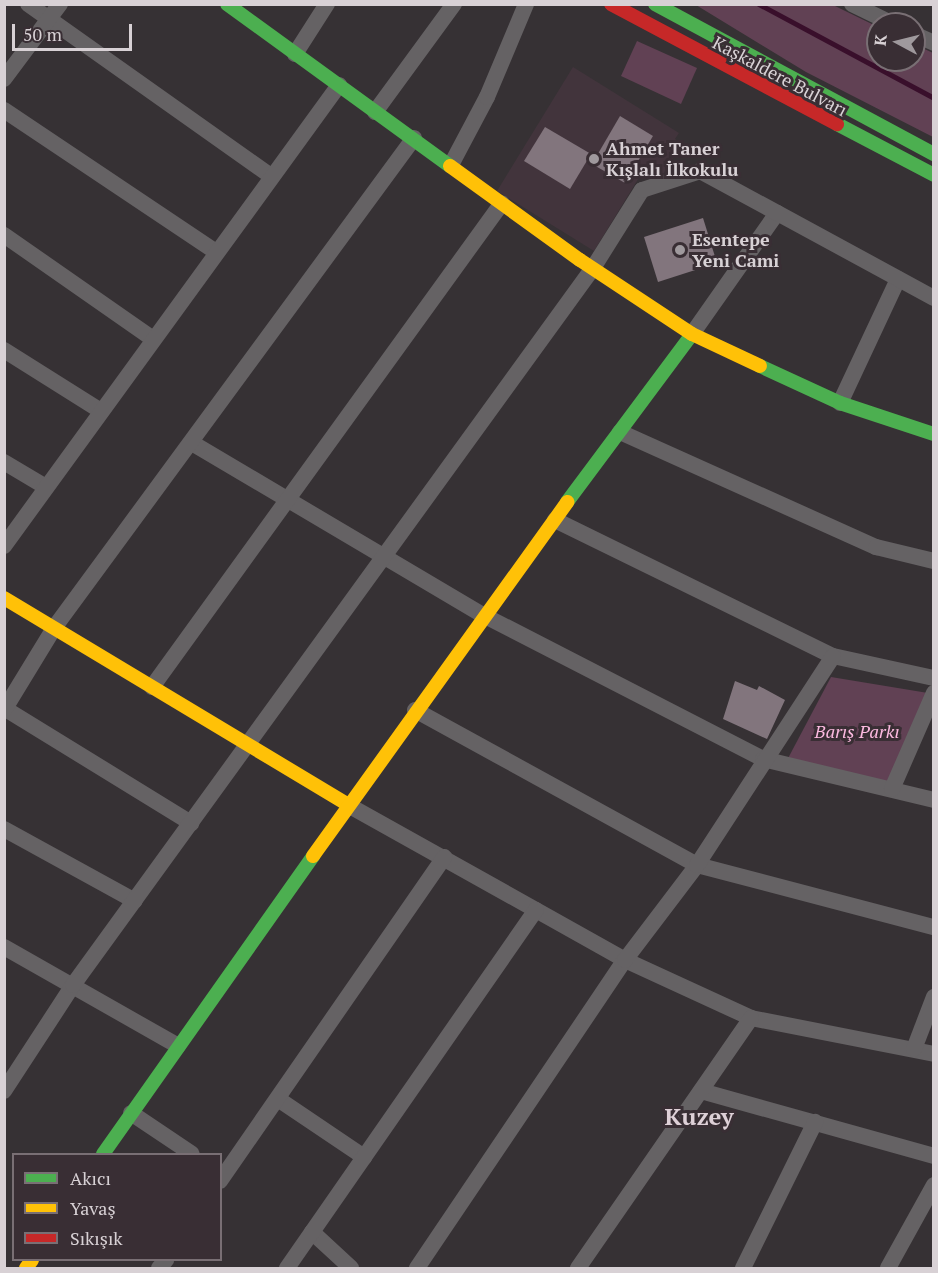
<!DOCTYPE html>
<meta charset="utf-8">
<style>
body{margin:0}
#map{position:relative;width:938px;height:1273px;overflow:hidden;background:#363134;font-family:"PT Serif",serif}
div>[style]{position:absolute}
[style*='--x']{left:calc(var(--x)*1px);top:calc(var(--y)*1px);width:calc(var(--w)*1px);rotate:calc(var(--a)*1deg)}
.built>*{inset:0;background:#42343c}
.green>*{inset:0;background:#614154}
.stream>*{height:4.5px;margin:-2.25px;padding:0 2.25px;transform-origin:2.25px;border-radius:2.25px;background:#390f2b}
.building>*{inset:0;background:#82757d}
.street>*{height:16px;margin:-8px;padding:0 8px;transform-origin:8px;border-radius:8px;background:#656264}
.fast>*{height:14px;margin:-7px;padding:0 7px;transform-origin:7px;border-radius:7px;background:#4caf50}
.slow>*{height:14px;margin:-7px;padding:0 7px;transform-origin:7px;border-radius:7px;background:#ffc107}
.jam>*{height:14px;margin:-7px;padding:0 7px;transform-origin:7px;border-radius:7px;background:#c62828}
.dots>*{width:16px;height:16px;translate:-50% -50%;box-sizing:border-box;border:3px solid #392e34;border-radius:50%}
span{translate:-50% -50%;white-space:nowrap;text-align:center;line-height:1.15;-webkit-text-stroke:6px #392e34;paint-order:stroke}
.street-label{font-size:18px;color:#d8d1d5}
.poi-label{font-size:18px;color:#d8d1d5;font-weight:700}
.left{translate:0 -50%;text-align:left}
.park-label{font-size:18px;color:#fbb9df;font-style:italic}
.district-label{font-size:24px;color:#ded0d7;font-weight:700}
.frame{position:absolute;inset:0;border:6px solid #d8d1d5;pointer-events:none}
.legend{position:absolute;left:12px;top:1153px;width:210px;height:108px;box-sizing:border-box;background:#392e34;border:2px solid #796f74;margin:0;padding:8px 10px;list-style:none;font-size:18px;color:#d8d1d5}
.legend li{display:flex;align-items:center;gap:12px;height:30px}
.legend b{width:30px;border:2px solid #796f74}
.north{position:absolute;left:866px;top:12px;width:60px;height:60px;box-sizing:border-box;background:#392e34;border:2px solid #796f74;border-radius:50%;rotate:277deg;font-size:16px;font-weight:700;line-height:24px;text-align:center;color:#d8d1d5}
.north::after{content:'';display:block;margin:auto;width:21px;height:27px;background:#9f999d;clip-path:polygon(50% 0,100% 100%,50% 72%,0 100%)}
.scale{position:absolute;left:12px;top:24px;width:120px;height:27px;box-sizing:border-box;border:3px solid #d8d1d5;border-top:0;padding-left:8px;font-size:18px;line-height:21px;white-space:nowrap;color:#d8d1d5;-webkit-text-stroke:4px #392e34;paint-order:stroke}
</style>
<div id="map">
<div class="built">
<div style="clip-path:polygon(573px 67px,679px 133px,675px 139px,682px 143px,662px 176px,651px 179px,640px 176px,594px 251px,497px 191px)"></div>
</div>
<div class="green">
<div style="clip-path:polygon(696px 5px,833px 5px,878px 27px,878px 60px,914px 60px,914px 44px,933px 53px,933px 137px,806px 72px)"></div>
<div style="clip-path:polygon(637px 41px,697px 68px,681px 104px,621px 76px)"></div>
<div style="clip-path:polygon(831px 677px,928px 693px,885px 788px,785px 764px)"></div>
</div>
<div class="stream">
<div style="--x:759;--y:4;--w:199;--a:28.2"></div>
</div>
<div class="building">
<div style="clip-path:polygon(620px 116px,653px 136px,625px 183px,592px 164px)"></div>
<div style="clip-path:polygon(545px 127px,591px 154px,570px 189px,524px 161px)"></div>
<div style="clip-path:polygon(703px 218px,717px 263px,658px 282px,644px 237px)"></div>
<div style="clip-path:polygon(735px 681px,757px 690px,759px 686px,785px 700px,767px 739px,723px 719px)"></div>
</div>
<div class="street">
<div style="--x:28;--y:4;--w:298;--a:35.3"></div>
<div style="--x:852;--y:4;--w:46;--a:26"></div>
<div style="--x:914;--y:34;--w:22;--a:24"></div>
<div style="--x:295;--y:54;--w:59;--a:-57.4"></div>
<div style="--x:4;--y:79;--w:94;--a:-53.3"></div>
<div style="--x:4;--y:110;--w:255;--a:33.8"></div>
<div style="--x:375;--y:112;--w:134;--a:-53.8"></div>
<div style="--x:452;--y:163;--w:75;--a:-62.1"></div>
<div style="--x:487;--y:97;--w:101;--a:-67.2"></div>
<div style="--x:4;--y:235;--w:182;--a:34.9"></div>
<div style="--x:692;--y:334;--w:148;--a:-54.9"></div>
<div style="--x:4;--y:350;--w:115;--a:32.2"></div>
<div style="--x:840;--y:403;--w:137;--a:-64.9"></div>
<div style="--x:620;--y:432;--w:281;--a:24.2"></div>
<div style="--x:876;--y:547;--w:60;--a:13.6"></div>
<div style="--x:192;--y:443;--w:338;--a:30.6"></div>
<div style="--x:483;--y:615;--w:315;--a:27.2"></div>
<div style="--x:763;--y:759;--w:176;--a:13.5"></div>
<div style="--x:4;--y:462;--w:49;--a:30.8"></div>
<div style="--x:555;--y:520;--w:309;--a:26.1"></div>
<div style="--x:833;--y:656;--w:103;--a:12.3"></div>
<div style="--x:4;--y:546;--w:570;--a:-53.99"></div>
<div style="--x:152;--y:687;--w:597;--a:-54.13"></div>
<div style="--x:4;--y:708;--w:220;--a:31.6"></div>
<div style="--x:4;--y:710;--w:96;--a:-58.6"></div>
<div style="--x:54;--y:628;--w:608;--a:-53.7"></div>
<div style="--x:415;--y:710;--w:322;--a:28.8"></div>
<div style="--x:697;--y:865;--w:245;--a:14.7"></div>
<div style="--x:892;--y:789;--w:105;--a:-66.4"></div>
<div style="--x:348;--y:805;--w:317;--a:29.2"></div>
<div style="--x:625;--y:960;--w:139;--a:24.7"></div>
<div style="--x:751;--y:1018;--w:187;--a:11.1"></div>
<div style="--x:4;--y:829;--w:149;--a:28.8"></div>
<div style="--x:4;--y:947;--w:200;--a:29.6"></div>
<div style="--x:914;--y:1049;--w:56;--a:-69"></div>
<div style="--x:4;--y:1091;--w:126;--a:-56.9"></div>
<div style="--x:73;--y:985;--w:886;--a:-54.05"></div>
<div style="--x:593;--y:268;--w:92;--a:-57.9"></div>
<div style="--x:642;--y:190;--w:61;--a:-18.1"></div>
<div style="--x:700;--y:171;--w:266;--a:28.5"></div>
<div style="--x:701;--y:1091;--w:242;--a:15.6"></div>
<div style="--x:278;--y:1099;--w:104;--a:34"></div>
<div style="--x:131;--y:1113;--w:73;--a:33.9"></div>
<div style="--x:220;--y:1181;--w:394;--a:-55.3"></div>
<div style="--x:312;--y:1232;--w:53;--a:42.7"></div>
<div style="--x:159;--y:1268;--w:11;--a:-49"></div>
<div style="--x:287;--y:1268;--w:436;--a:-55.2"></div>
<div style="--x:417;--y:1268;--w:372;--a:-56"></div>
<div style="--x:625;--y:960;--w:119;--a:-52.8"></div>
<div style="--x:697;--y:865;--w:249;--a:-56.9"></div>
<div style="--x:578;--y:1268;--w:304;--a:-55.3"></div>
<div style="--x:743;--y:1268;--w:163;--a:-63.7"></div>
<div style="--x:888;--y:1268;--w:95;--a:-61"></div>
</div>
<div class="fast">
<div style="--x:227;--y:4;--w:276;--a:36"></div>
<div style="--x:655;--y:4;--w:317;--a:28.3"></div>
<div style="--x:837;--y:124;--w:110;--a:27.7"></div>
<div style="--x:760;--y:366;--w:88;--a:24.8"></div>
<div style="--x:840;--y:403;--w:99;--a:18.3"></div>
<div style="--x:567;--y:502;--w:209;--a:-53.3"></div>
<div style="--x:103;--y:1154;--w:365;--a:-54.8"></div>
</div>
<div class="slow">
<div style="--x:450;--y:166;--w:160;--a:35.9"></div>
<div style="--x:580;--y:260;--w:134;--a:33.5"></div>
<div style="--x:692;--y:334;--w:75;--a:25.2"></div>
<div style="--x:4;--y:598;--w:401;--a:31"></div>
<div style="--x:313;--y:856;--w:436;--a:-54.3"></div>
<div style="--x:26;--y:1268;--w:10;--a:-53"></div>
</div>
<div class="jam">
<div style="--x:611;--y:4;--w:256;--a:28"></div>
</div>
<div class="dots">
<div style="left:594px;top:159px;background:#9f999d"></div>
<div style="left:680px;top:250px;background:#9f999d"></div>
</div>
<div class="street-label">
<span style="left:780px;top:76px;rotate:28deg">Kaşkaldere Bulvarı</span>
</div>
<div class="poi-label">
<span class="left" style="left:606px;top:159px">Ahmet Taner<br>Kışlalı İlkokulu</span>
<span class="left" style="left:692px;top:250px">Esentepe<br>Yeni Cami</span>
</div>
<div class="park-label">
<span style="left:857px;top:731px">Barış Parkı</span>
</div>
<div class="district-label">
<span style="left:699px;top:1117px">Kuzey</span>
</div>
<div class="frame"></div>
<ul class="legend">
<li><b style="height:8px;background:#4caf50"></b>Akıcı</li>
<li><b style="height:8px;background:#ffc107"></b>Yavaş</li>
<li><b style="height:8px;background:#c62828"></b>Sıkışık</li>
</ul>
<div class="north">K</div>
<div class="scale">50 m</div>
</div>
